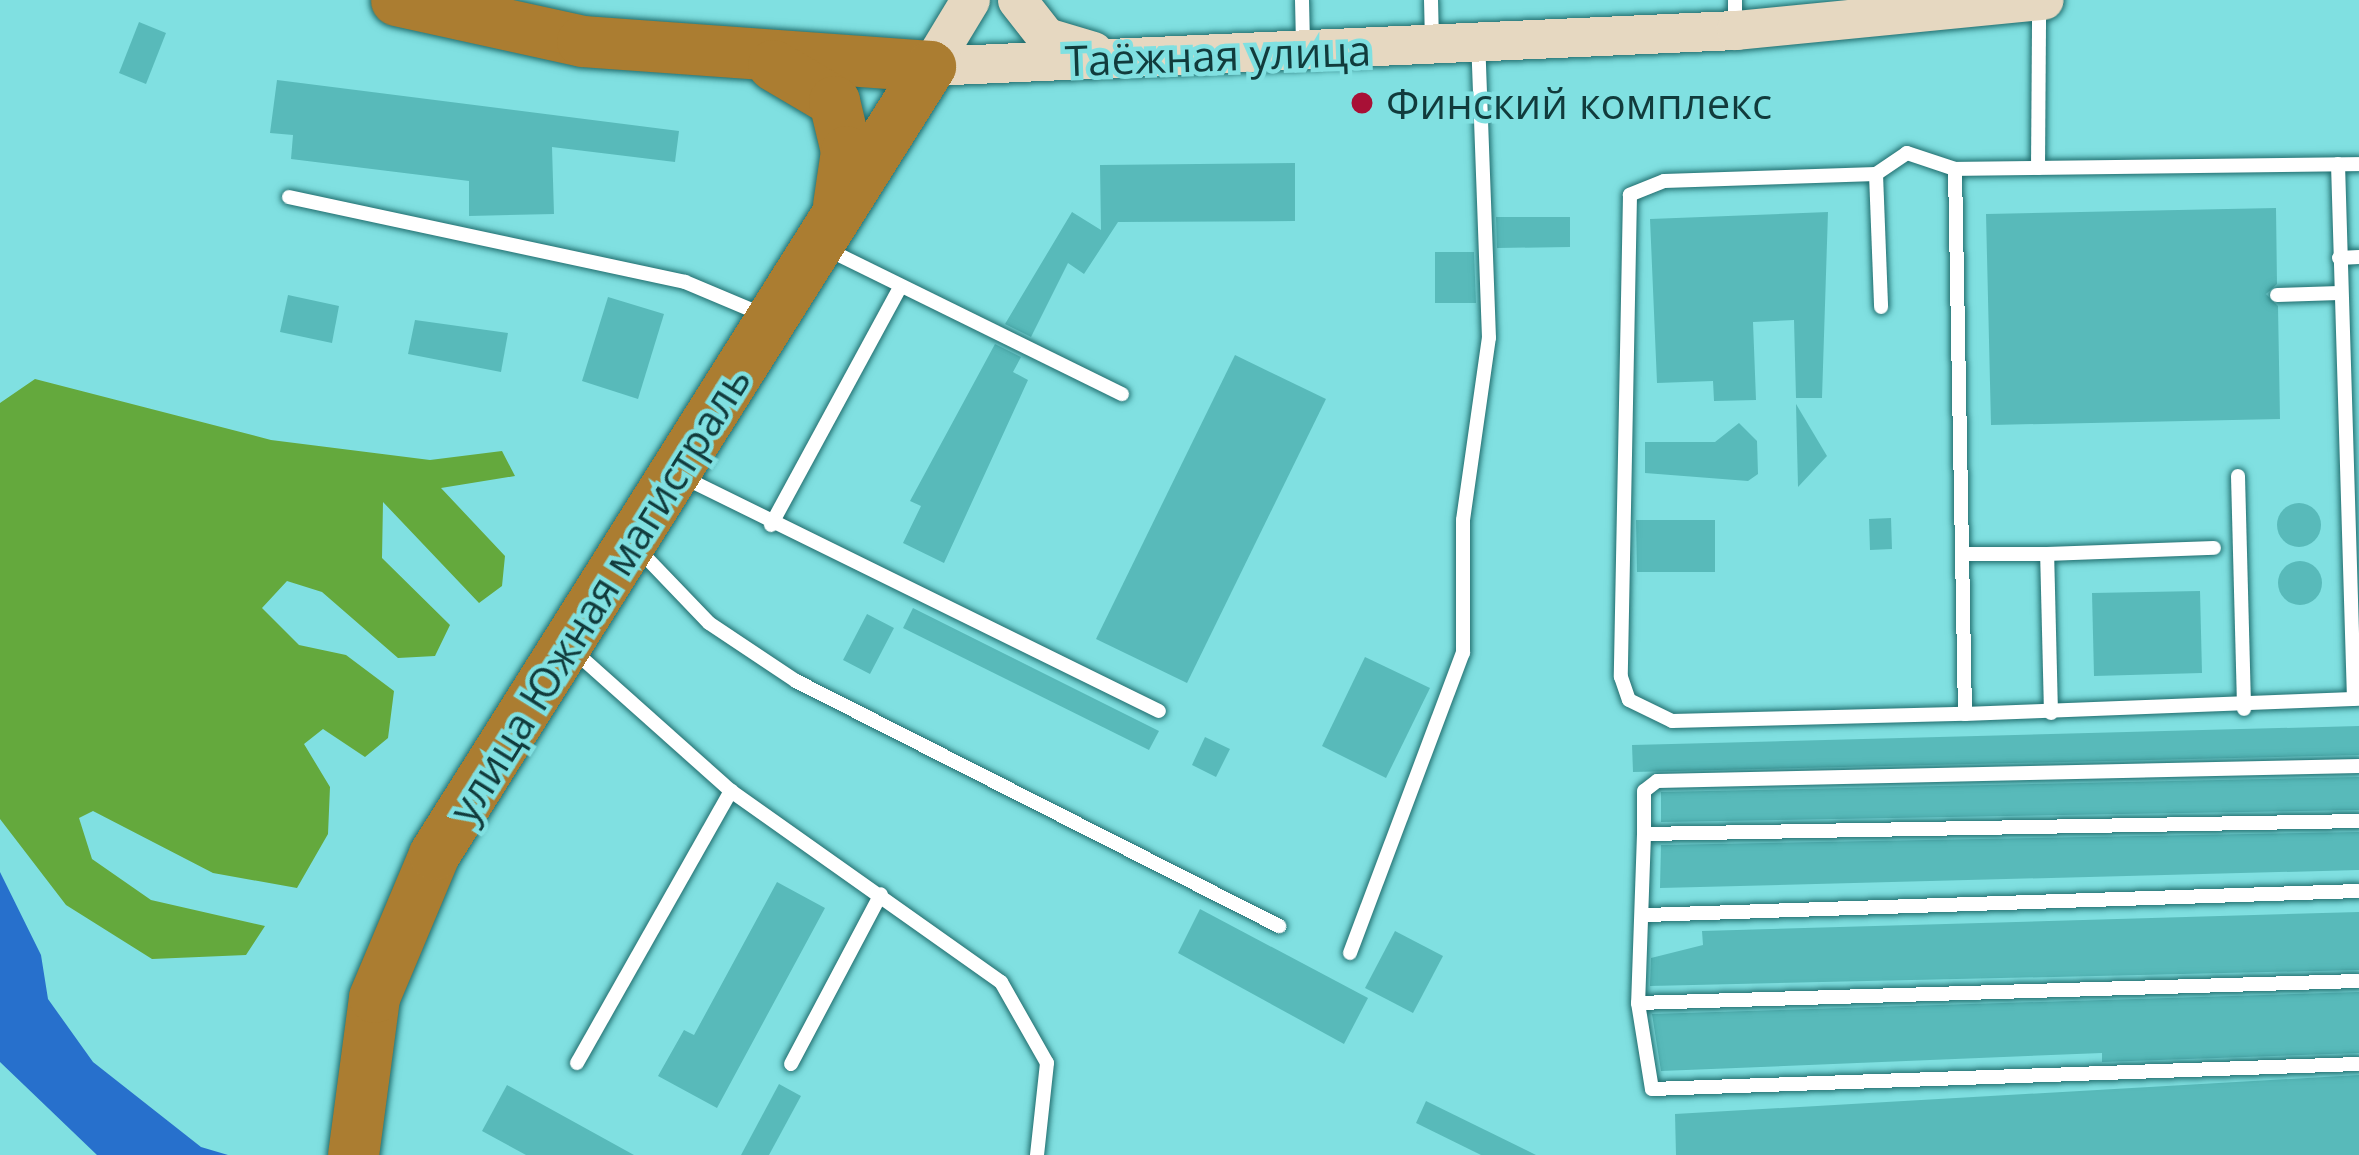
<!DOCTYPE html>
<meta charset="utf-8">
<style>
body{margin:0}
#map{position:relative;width:2359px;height:1155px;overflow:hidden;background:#80e0e1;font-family:"Open Sans",sans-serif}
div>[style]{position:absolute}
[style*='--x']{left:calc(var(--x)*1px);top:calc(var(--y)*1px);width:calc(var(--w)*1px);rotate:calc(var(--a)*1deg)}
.forest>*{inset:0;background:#64a93d}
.water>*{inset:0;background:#2770cc}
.building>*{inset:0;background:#58baba}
.round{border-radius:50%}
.roads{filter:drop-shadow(0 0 3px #1f6c6d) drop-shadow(0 0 3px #1f6c6d)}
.lane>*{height:14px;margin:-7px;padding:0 7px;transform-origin:7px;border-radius:7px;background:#fff}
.secondary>*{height:39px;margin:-19.5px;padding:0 19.5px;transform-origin:19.5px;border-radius:19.5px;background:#e6d8c1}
.highway>*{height:51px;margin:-25.5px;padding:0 25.5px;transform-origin:25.5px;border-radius:25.5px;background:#ab7d31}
.dots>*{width:33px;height:33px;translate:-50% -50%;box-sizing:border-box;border:6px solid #80e0e1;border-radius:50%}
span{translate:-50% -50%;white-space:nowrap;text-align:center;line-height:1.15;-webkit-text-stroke:9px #80e0e1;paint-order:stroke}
.street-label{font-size:42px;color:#113b3c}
.poi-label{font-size:42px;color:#113b3c}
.left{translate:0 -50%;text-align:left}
</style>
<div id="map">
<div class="forest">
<div style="clip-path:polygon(35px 379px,271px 440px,430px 460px,502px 451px,515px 476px,441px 488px,505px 556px,502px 586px,479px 603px,383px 502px,382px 558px,450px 625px,435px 656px,398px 658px,322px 592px,287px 581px,262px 608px,299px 645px,346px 655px,394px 691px,388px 738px,365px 757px,323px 729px,304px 744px,330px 787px,328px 834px,297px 888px,213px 873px,93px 811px,79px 818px,92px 859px,151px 900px,265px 926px,246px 955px,152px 959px,66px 905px,0 819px,0 403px)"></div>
</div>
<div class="water">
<div style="clip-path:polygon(0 872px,41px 955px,48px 999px,93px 1062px,201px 1147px,228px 1155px,97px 1155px,0 1062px)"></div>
</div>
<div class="building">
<div style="clip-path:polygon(139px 22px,166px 33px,146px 84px,119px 73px)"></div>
<div style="clip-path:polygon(277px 80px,679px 131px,675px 162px,552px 147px,554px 214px,469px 216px,469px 181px,291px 159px,293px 135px,270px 133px)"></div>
<div style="clip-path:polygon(1295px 163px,1295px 221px,1118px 222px,1084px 274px,1068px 263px,1031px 337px,1005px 324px,1072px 212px,1101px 230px,1100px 165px)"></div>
<div style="clip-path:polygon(2276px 208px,2277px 284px,2266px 294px,2278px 306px,2280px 419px,1991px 425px,1986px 214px)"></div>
<div style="clip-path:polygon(1828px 212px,1822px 398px,1796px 398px,1794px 320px,1753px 322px,1756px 400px,1714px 401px,1713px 381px,1657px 383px,1650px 219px)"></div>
<div style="clip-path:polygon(1496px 217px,1570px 217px,1570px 247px,1497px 248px)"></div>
<div style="clip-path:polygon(1435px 252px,1474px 252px,1476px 303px,1435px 303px)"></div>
<div style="clip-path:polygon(288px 295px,339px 306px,332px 343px,280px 332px)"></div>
<div style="clip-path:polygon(608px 297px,664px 314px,638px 399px,582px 381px)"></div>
<div style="clip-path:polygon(415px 320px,508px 333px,501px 372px,408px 354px)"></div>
<div style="clip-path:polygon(995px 344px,1021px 357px,1013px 372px,1028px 380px,944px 563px,903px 543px,921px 506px,910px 501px)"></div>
<div style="clip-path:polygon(1235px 355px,1326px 399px,1187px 683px,1096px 639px)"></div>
<div style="clip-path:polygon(1796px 404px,1827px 456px,1798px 487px)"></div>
<div style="clip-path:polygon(1739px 423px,1757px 441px,1758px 474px,1748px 481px,1645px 473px,1645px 442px,1715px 442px)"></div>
<div class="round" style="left:2277px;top:503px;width:44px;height:44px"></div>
<div style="clip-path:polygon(1891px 518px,1892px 549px,1870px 550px,1869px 519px)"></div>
<div style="clip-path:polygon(1636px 520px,1715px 520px,1715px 572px,1637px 572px)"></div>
<div class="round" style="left:2278px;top:561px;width:44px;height:44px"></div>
<div style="clip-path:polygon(2200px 591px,2202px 673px,2094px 676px,2092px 593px)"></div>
<div style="clip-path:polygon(913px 608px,1159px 731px,1149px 750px,903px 628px)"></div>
<div style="clip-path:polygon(867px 614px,894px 628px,870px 674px,843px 660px)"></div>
<div style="clip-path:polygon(1365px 657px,1430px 688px,1386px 778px,1322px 746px)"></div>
<div style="clip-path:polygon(2359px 726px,2359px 755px,1633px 772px,1632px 745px)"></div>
<div style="clip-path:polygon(1205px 737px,1230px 749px,1216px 777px,1192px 765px)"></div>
<div style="clip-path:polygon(2359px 777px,2359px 810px,1661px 822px,1661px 792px)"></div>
<div style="clip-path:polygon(2359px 832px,2359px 870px,1660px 888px,1661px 845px)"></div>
<div style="clip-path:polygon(777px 882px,825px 908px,717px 1108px,658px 1076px,684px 1030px,694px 1035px)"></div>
<div style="clip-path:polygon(1200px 909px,1368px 998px,1344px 1044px,1178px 953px)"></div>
<div style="clip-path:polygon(2359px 912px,2359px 970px,1650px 986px,1651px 958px,1703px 945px,1702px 931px)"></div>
<div style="clip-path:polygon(1395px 931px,1443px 956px,1413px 1013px,1365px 988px)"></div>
<div style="clip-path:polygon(2359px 992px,2359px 1053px,2102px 1062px,2102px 1053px,1661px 1071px,1652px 1014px)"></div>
<div style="clip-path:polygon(2359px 1075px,2359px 1155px,1676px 1155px,1675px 1114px)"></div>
<div style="clip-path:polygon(779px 1084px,801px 1096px,769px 1155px,741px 1155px)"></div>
<div style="clip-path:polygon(507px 1085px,634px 1155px,526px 1155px,482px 1131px)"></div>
<div style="clip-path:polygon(1426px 1101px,1536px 1155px,1481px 1155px,1416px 1123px)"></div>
</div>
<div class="roads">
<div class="lane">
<div style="--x:1302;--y:0;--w:43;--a:88.7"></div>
<div style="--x:1431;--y:0;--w:40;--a:88.6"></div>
<div style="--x:1735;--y:0;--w:25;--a:90"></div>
<div style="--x:2338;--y:164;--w:535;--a:88.29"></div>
<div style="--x:2359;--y:164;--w:404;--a:179.3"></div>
<div style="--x:1955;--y:169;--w:545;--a:88.95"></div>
<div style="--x:1965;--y:714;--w:394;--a:-2.2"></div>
<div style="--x:2038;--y:168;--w:162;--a:-89.6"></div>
<div style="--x:1955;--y:169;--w:51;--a:-161.6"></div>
<div style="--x:1907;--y:153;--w:37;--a:146"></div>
<div style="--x:1876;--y:174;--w:212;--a:178.1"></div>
<div style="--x:1664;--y:181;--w:37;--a:158"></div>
<div style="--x:1630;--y:195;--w:482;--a:91.1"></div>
<div style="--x:1621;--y:677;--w:24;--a:71"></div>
<div style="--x:1629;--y:700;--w:48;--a:26"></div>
<div style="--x:1672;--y:721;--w:293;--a:-1.4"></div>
<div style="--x:1876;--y:174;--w:133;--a:87.8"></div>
<div style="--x:289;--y:197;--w:405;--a:12.1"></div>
<div style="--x:685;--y:282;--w:82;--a:22.8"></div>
<div style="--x:825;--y:248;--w:331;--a:26.2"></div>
<div style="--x:2339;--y:258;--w:20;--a:-3"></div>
<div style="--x:2277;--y:295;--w:63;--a:-1.8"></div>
<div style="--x:2238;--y:476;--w:233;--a:88.5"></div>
<div style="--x:685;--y:478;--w:528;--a:26.18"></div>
<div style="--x:771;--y:525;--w:268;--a:-61.5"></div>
<div style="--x:639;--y:550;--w:101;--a:46.2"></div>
<div style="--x:709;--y:623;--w:105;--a:33.7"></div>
<div style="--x:796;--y:681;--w:542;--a:26.9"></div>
<div style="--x:1962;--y:554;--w:85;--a:0"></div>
<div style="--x:575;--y:652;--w:209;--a:41.7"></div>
<div style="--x:731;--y:791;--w:331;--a:35.3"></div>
<div style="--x:1001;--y:982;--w:93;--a:60.4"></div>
<div style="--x:1047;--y:1063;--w:93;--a:96.2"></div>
<div style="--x:2051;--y:713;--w:159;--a:-91.4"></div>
<div style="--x:2047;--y:554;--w:167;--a:-2.1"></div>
<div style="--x:2359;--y:766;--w:702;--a:178.78"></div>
<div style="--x:1657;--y:781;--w:16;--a:142"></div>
<div style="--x:1644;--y:791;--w:43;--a:90"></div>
<div style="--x:1644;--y:834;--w:715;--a:-1.04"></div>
<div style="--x:1644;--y:834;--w:169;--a:92"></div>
<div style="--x:1638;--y:1003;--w:87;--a:80.8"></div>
<div style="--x:1652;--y:1089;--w:707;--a:-2.03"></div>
<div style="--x:1646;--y:915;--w:713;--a:-1.93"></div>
<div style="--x:1350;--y:953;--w:321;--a:-69.4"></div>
<div style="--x:1463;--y:653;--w:133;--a:-90"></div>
<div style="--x:1463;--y:520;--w:184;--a:-81.9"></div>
<div style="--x:1489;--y:338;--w:294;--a:-92.1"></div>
<div style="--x:1638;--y:1003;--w:721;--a:-1.75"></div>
<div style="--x:577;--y:1063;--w:313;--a:-60.5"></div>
<div style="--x:791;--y:1064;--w:192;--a:-62.1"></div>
</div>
<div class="secondary">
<div style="--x:1017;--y:0;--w:47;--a:51.9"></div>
<div style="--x:1046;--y:37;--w:49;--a:16.6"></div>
<div style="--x:930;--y:66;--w:807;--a:-2.56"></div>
<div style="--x:1736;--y:30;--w:309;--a:-5.6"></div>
<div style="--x:930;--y:66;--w:77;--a:-58.8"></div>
</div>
<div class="highway">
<div style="--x:396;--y:0;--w:190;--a:12.4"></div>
<div style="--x:582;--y:41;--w:349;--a:4.1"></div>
<div style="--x:773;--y:65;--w:71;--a:30.5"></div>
<div style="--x:834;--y:101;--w:51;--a:76.5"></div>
<div style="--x:846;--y:151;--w:55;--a:98.4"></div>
<div style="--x:353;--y:1155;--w:159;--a:-82.4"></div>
<div style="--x:374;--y:997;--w:155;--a:-67.2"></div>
<div style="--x:434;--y:854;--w:931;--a:-57.81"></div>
</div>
</div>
<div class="dots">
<div style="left:1362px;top:103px;background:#a81036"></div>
</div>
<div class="street-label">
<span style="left:1218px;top:55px;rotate:-2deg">Таёжная улица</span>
<span style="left:599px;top:594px;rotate:-58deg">улица Южная магистраль</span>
</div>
<div class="poi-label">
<span class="left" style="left:1386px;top:103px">Финский комплекс</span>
</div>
</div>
